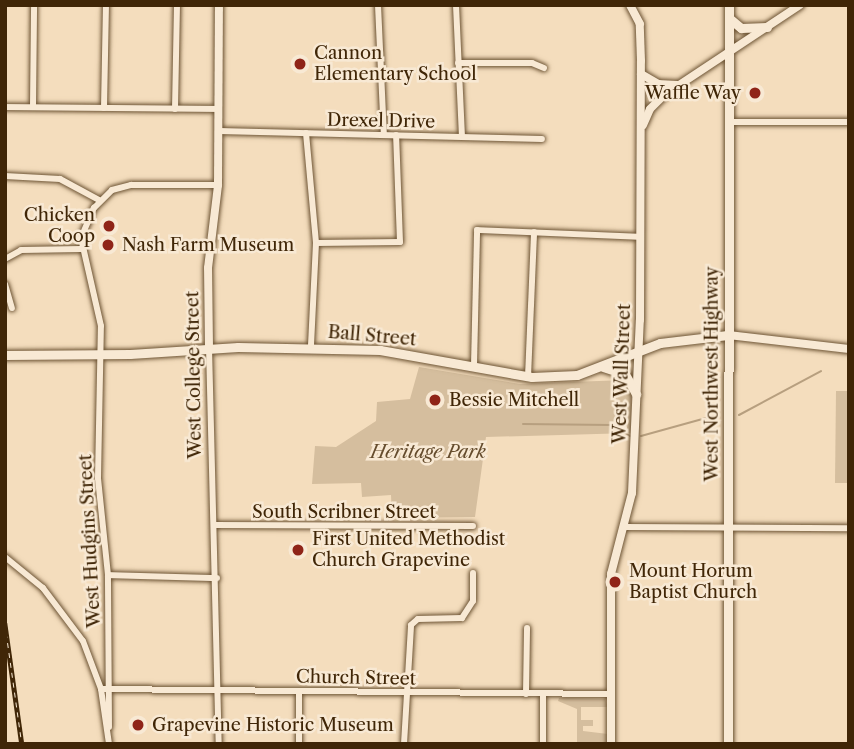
<!DOCTYPE html>
<style>
body{margin:0}
#map{position:relative;width:854px;height:749px;overflow:hidden;background:#f4ddbd;font-family:"Libre Caslon Text",serif}
div>[style]{position:absolute}
[style*='--x']{left:calc(var(--x)*1px);top:calc(var(--y)*1px);width:calc(var(--w)*1px);rotate:calc(var(--a)*1deg)}
.green>*{inset:0;background:#d5be9e}
.stream>*{height:2px;margin:-1px;padding:0 1px;transform-origin:1px;border-radius:1px;background:#b79f7f}
.roads{filter:drop-shadow(0 0 2px #6d5434) drop-shadow(0 0 2px #6d5434)}
.minor>*{height:6px;margin:-3px;padding:0 3px;transform-origin:3px;border-radius:3px;background:#f8e9d4}
.tertiary>*{height:8px;margin:-4px;padding:0 4px;transform-origin:4px;border-radius:4px;background:#f8e9d4}
.secondary>*{height:9px;margin:-4.5px;padding:0 4.5px;transform-origin:4.5px;border-radius:4.5px;background:#f8e9d4}
.rail>*{height:4.5px;margin-top:-2.25px;transform-origin:0;background:repeating-linear-gradient(90deg,#f8e9d4 0 5px,#402607 0 10px);box-sizing:border-box;border-block:2px solid #402607}
.dots>*{width:19px;height:19px;translate:-50% -50%;box-sizing:border-box;border:4px solid #f8e9d4;border-radius:50%}
span{translate:-50% -50%;white-space:nowrap;text-align:center;line-height:1.15;-webkit-text-stroke:5px #f8e9d4;paint-order:stroke}
.poi-label{font-size:18px;color:#402607}
.left{translate:0 -50%;text-align:left}
.right{translate:-100% -50%;text-align:right}
.street-label{font-size:18px;color:#402607}
.park-label{font-size:18px;color:#654c2d;font-style:italic}
.frame{position:absolute;inset:0;border:7px solid #402607;pointer-events:none}
</style>
<div id="map">
<div class="green">
<div style="clip-path:polygon(419px 367px,520px 384px,625px 380px,631px 386px,632px 433px,486px 437px,475px 517px,392px 518px,391px 495px,362px 497px,361px 483px,312px 484px,315px 446px,336px 447px,376px 421px,377px 402px,410px 399px)"></div>
<div style="clip-path:polygon(836px 391px,849px 391px,849px 483px,835px 483px)"></div>
<div style="clip-path:polygon(559px 698px,605px 699px,608px 707px,581px 707px,581px 720px,593px 720px,593px 726px,583px 726px,583px 731px,608px 734px,608px 744px,577px 744px,577px 709px,558px 701px)"></div>
</div>
<div class="stream">
<div style="--x:739;--y:415;--w:93;--a:-28.2"></div>
<div style="--x:523;--y:424;--w:88;--a:0.7"></div>
<div style="--x:611;--y:425;--w:22;--a:30"></div>
<div style="--x:641;--y:436;--w:75;--a:-15.5"></div>
</div>
<div class="roads">
<div class="minor">
<div style="--x:378;--y:5;--w:130;--a:87.4"></div>
<div style="--x:456;--y:5;--w:132;--a:87.4"></div>
<div style="--x:458;--y:63;--w:74;--a:0"></div>
<div style="--x:532;--y:63;--w:13;--a:23"></div>
<div style="--x:5;--y:107;--w:214;--a:0.5"></div>
<div style="--x:33;--y:107;--w:102;--a:-89.4"></div>
<div style="--x:104;--y:108;--w:103;--a:-88.9"></div>
<div style="--x:175;--y:109;--w:104;--a:-88.9"></div>
<div style="--x:729;--y:122;--w:120;--a:0"></div>
<div style="--x:219;--y:131;--w:323;--a:1.4"></div>
<div style="--x:306;--y:133;--w:110;--a:84.8"></div>
<div style="--x:316;--y:243;--w:104;--a:92.8"></div>
<div style="--x:5;--y:176;--w:55;--a:3.1"></div>
<div style="--x:60;--y:179;--w:44;--a:28.3"></div>
<div style="--x:316;--y:243;--w:84;--a:-0.7"></div>
<div style="--x:400;--y:242;--w:107;--a:-92.1"></div>
<div style="--x:5;--y:259;--w:18;--a:-29"></div>
<div style="--x:21;--y:250;--w:60;--a:-1"></div>
<div style="--x:5;--y:284;--w:25;--a:74"></div>
<div style="--x:209;--y:347;--w:397;--a:88.6"></div>
<div style="--x:474;--y:366;--w:136;--a:-88.7"></div>
<div style="--x:477;--y:230;--w:164;--a:2.4"></div>
<div style="--x:528;--y:377;--w:145;--a:-87.6"></div>
<div style="--x:214;--y:525;--w:259;--a:0.2"></div>
<div style="--x:624;--y:527;--w:225;--a:0.3"></div>
<div style="--x:5;--y:557;--w:49;--a:39.2"></div>
<div style="--x:43;--y:588;--w:66;--a:53"></div>
<div style="--x:83;--y:641;--w:51;--a:69.4"></div>
<div style="--x:101;--y:689;--w:56;--a:81.7"></div>
<div style="--x:108;--y:575;--w:109;--a:1.6"></div>
<div style="--x:101;--y:689;--w:510;--a:0.56"></div>
<div style="--x:526;--y:694;--w:66;--a:-89.1"></div>
<div style="--x:543;--y:694;--w:50;--a:90"></div>
<div style="--x:109;--y:727;--w:152;--a:-90.4"></div>
<div style="--x:108;--y:575;--w:98;--a:-95.9"></div>
<div style="--x:98;--y:478;--w:152;--a:-88.9"></div>
<div style="--x:101;--y:326;--w:90;--a:-102.8"></div>
<div style="--x:81;--y:238;--w:33;--a:-67"></div>
<div style="--x:94;--y:208;--w:25;--a:-45"></div>
<div style="--x:112;--y:190;--w:20;--a:-15"></div>
<div style="--x:131;--y:185;--w:87;--a:0"></div>
<div style="--x:299;--y:744;--w:52;--a:-90"></div>
<div style="--x:404;--y:744;--w:119;--a:-86.6"></div>
<div style="--x:411;--y:625;--w:9;--a:-41"></div>
<div style="--x:418;--y:619;--w:44;--a:-1.3"></div>
<div style="--x:462;--y:618;--w:20;--a:-57"></div>
<div style="--x:473;--y:601;--w:28;--a:-90"></div>
</div>
<div class="tertiary">
<div style="--x:641;--y:74;--w:20;--a:30"></div>
<div style="--x:658;--y:84;--w:19;--a:3"></div>
<div style="--x:643;--y:125;--w:17;--a:-66"></div>
<div style="--x:650;--y:109;--w:20;--a:-45"></div>
<div style="--x:664;--y:95;--w:163;--a:-33.5"></div>
<div style="--x:728;--y:335;--w:122;--a:6.6"></div>
<div style="--x:209;--y:347;--w:79;--a:-90.7"></div>
<div style="--x:208;--y:268;--w:84;--a:-83.1"></div>
<div style="--x:218;--y:185;--w:180;--a:-89.7"></div>
<div style="--x:611;--y:744;--w:170;--a:-90"></div>
<div style="--x:611;--y:574;--w:84;--a:-75.5"></div>
<div style="--x:632;--y:493;--w:173;--a:-87.4"></div>
<div style="--x:640;--y:320;--w:259;--a:-89.8"></div>
<div style="--x:641;--y:61;--w:37;--a:-92"></div>
<div style="--x:640;--y:24;--w:21;--a:-118"></div>
</div>
<div class="secondary">
<div style="--x:729;--y:18;--w:16;--a:40"></div>
<div style="--x:741;--y:28;--w:26;--a:-2"></div>
<div style="--x:5;--y:355;--w:125;--a:-0.5"></div>
<div style="--x:130;--y:354;--w:108;--a:-3.7"></div>
<div style="--x:238;--y:347;--w:142;--a:1.2"></div>
<div style="--x:380;--y:350;--w:154;--a:10.1"></div>
<div style="--x:532;--y:377;--w:45;--a:-2.5"></div>
<div style="--x:577;--y:375;--w:89;--a:-21.1"></div>
<div style="--x:660;--y:343;--w:68;--a:-6.7"></div>
<div style="--x:603;--y:367;--w:23;--a:18"></div>
<div style="--x:625;--y:374;--w:23;--a:61"></div>
<div style="--x:728;--y:744;--w:739;--a:-89.92"></div>
</div>
</div>
<div class="rail">
<div style="--x:5;--y:623;--w:122;--a:82"></div>
</div>
<div class="dots">
<div style="left:300px;top:64px;background:#8f2418"></div>
<div style="left:755px;top:93px;background:#8f2418"></div>
<div style="left:109px;top:226px;background:#8f2418"></div>
<div style="left:108px;top:245px;background:#8f2418"></div>
<div style="left:435px;top:400px;background:#8f2418"></div>
<div style="left:298px;top:550px;background:#8f2418"></div>
<div style="left:615px;top:582px;background:#8f2418"></div>
<div style="left:138px;top:725px;background:#8f2418"></div>
</div>
<div class="poi-label">
<span class="left" style="left:314px;top:64px">Cannon<br>Elementary School</span>
<span class="right" style="left:741px;top:93px">Waffle Way</span>
<span class="right" style="left:95px;top:226px">Chicken<br>Coop</span>
<span class="left" style="left:122px;top:245px">Nash Farm Museum</span>
<span class="left" style="left:449px;top:400px">Bessie Mitchell</span>
<span class="left" style="left:312px;top:550px">First United Methodist<br>Church Grapevine</span>
<span class="left" style="left:629px;top:582px">Mount Horum<br>Baptist Church</span>
<span class="left" style="left:152px;top:725px">Grapevine Historic Museum</span>
</div>
<div class="street-label">
<span style="left:381px;top:121px;rotate:1deg">Drexel Drive</span>
<span style="left:372px;top:336px;rotate:5deg">Ball Street</span>
<span style="left:622px;top:374px;rotate:-88deg">West Wall Street</span>
<span style="left:712px;top:374px;rotate:-90deg">West Northwest Highway</span>
<span style="left:194px;top:375px;rotate:-91deg">West College Street</span>
<span style="left:344px;top:512px">South Scribner Street</span>
<span style="left:90px;top:541px;rotate:-93deg">West Hudgins Street</span>
<span style="left:356px;top:678px;rotate:1deg">Church Street</span>
</div>
<div class="park-label">
<span style="left:428px;top:452px">Heritage Park</span>
</div>
<div class="frame"></div>
</div>
